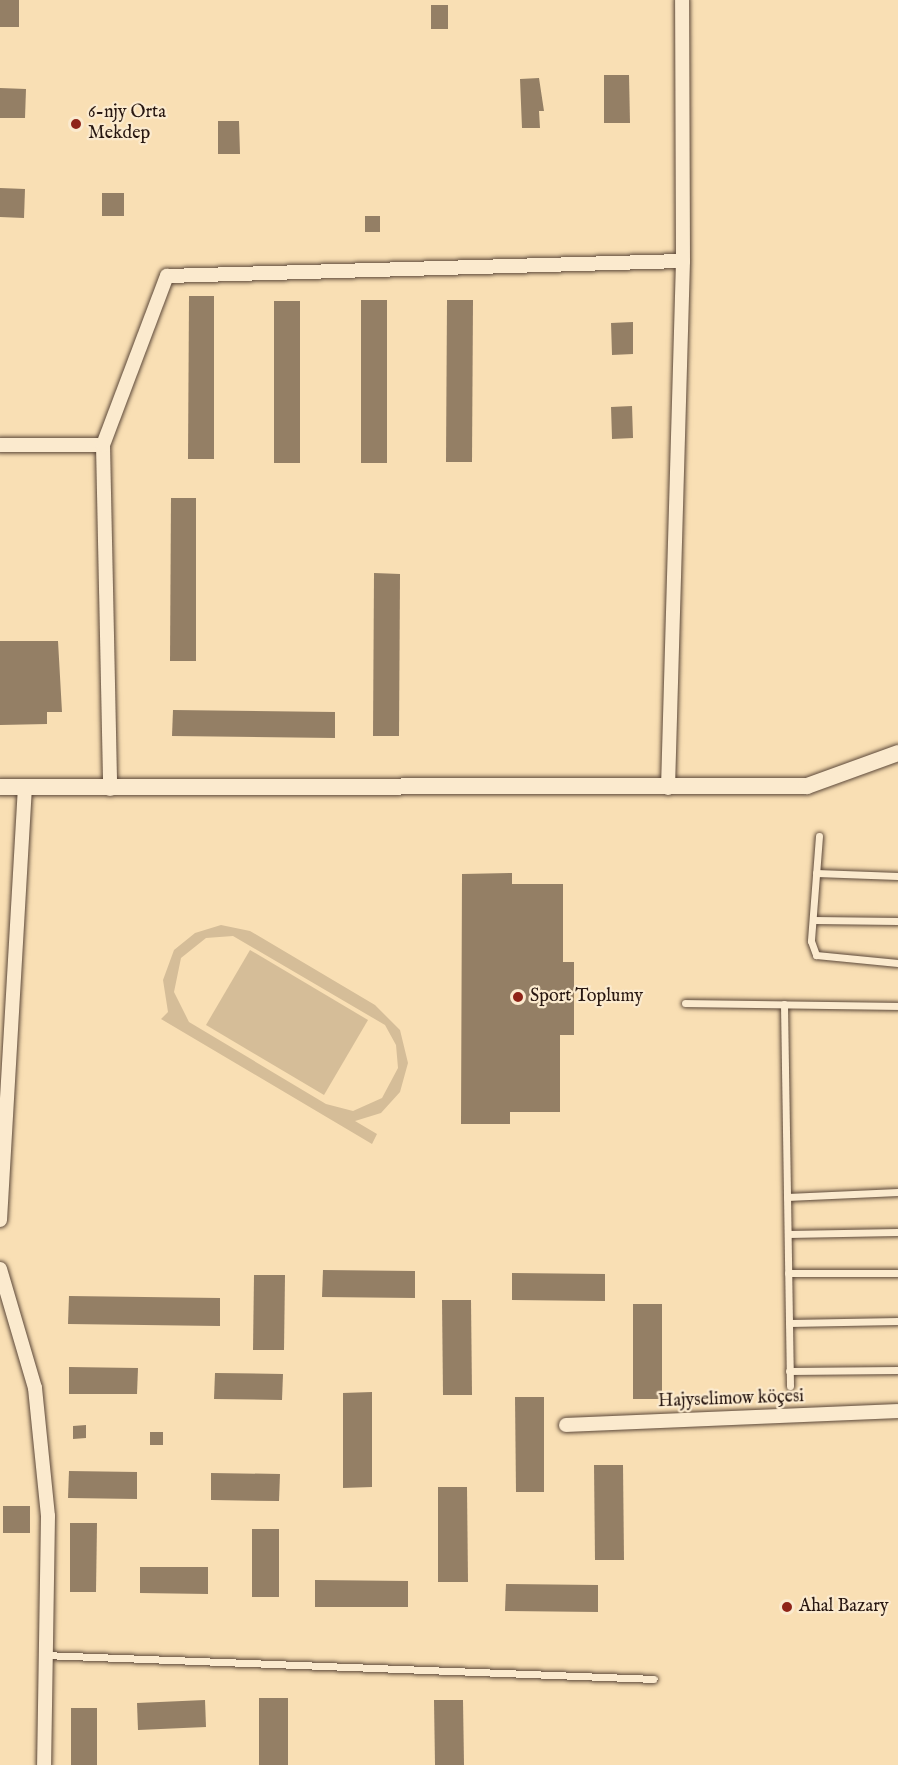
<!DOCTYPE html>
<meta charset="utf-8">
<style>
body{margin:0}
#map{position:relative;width:898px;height:1765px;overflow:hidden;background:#f9dfb4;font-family:"IM FELL English",serif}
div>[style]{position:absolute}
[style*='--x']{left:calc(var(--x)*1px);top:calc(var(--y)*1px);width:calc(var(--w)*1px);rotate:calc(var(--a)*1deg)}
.green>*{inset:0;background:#d5bd98}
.building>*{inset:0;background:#947f65}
.roads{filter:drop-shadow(0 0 2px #5c4839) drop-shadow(0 0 2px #5c4839)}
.service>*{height:7px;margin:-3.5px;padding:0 3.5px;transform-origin:3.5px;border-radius:3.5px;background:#fbeace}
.minor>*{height:14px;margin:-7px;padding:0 7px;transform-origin:7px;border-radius:7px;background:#fbeace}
.tertiary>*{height:16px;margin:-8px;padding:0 8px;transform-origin:8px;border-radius:8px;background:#fbeace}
.dots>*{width:16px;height:16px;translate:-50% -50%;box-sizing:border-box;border:3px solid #fbeace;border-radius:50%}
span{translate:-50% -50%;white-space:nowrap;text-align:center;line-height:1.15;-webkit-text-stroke:4.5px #fbeace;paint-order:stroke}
.poi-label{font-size:18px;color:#271610}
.left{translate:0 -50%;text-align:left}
.street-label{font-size:18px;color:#271610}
</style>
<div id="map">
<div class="green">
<div style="clip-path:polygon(evenodd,221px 925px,250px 931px,375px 1005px,400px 1030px,408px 1063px,400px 1092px,381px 1113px,355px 1121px,377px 1134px,372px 1144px,161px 1019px,168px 1012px,163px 980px,174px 950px,195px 933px,221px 925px,233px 936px,385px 1025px,396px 1045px,398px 1068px,382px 1098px,353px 1111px,326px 1104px,189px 1022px,174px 992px,181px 958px,206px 938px,233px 936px)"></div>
<div style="clip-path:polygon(250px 950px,368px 1020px,324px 1095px,206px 1025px)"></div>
</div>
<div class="building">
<div style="clip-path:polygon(0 0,19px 0,19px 27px,0 27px)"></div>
<div style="clip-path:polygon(431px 5px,448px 5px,448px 29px,431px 29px)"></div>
<div style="clip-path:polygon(604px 75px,629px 75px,630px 123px,604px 123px)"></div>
<div style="clip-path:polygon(539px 78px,544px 111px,539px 111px,540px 128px,522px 128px,520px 79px)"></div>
<div style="clip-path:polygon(0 88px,26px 89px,25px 118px,0 118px)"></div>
<div style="clip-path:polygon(218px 121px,239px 121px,240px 154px,218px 154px)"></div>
<div style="clip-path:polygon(0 188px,25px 189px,24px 218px,0 217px)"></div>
<div style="clip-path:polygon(102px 193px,124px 193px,124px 216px,102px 216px)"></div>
<div style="clip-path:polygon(365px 216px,380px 216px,380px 232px,365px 232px)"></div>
<div style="clip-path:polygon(189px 296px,214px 296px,214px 459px,188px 459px)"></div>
<div style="clip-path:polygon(361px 300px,387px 300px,387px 463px,361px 463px)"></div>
<div style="clip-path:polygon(447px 300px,473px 300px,472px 462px,446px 462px)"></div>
<div style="clip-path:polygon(274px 301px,300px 301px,300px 463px,274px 463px)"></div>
<div style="clip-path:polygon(633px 322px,633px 354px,612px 355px,611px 323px)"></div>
<div style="clip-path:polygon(632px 406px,633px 438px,612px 439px,611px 407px)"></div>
<div style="clip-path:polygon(171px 498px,196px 498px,196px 661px,170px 661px)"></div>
<div style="clip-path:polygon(374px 573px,400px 574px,399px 736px,373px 736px)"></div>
<div style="clip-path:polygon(0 641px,58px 641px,62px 712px,47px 712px,47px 724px,0 725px)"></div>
<div style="clip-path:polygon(173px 710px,335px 712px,335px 738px,172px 736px)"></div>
<div style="clip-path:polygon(512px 873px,512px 884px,563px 884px,563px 962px,574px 962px,574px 1035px,560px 1035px,560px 1112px,510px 1112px,510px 1124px,461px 1124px,462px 874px)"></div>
<div style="clip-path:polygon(323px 1270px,415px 1271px,415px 1298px,322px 1297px)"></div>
<div style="clip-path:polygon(512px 1273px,605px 1274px,605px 1301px,512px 1300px)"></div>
<div style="clip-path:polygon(254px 1275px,285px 1275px,284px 1350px,253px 1350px)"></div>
<div style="clip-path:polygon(69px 1296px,220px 1298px,220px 1326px,68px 1324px)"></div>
<div style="clip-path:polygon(442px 1300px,471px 1300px,472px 1395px,443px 1395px)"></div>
<div style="clip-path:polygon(633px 1304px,662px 1304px,662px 1399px,633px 1399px)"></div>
<div style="clip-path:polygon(69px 1367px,138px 1368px,137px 1394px,69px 1394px)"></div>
<div style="clip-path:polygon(215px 1373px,283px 1374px,282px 1400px,214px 1399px)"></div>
<div style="clip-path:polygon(372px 1392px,372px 1487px,343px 1488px,343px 1393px)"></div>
<div style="clip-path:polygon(515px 1397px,544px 1397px,544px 1492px,516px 1492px)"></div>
<div style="clip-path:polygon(86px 1425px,86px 1438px,73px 1439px,73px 1426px)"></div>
<div style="clip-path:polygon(150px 1432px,163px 1432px,163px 1445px,150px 1445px)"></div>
<div style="clip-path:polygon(594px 1465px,623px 1465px,624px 1560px,595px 1560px)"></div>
<div style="clip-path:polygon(69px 1471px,137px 1472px,137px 1499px,68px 1498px)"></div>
<div style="clip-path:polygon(211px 1473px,280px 1474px,279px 1501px,211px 1500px)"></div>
<div style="clip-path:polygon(438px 1487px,467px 1487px,468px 1582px,438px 1582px)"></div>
<div style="clip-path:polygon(3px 1506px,30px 1506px,30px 1533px,3px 1533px)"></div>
<div style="clip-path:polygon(70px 1523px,97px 1523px,96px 1592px,70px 1592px)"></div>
<div style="clip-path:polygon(252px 1529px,279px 1529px,279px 1597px,252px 1597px)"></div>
<div style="clip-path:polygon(140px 1567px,208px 1567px,208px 1594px,140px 1593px)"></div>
<div style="clip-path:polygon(315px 1580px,408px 1581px,408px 1607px,315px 1607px)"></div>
<div style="clip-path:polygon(506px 1584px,598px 1585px,598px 1612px,505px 1611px)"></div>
<div style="clip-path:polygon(259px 1698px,288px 1698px,288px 1765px,259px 1765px)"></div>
<div style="clip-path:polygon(205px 1700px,206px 1727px,138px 1730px,137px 1703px)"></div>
<div style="clip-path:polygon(434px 1700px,463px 1700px,464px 1765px,435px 1765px)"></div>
<div style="clip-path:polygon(71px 1708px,97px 1708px,97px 1765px,71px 1765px)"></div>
</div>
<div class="roads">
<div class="service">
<div style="--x:819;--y:836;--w:105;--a:94.4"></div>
<div style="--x:811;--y:941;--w:15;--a:70"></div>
<div style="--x:816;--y:955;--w:82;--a:5.6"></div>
<div style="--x:816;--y:873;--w:82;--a:2.1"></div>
<div style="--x:814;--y:920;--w:84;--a:0.7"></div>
<div style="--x:685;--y:1003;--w:213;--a:0.8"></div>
<div style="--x:784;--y:1004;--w:382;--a:89.1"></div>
<div style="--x:787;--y:1197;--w:111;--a:-2.6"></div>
<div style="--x:788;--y:1234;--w:110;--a:-1"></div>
<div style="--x:788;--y:1273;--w:110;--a:0"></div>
<div style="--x:789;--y:1323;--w:109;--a:-1.1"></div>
<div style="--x:789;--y:1371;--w:109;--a:-0.5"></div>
<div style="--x:44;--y:1655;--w:610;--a:2.25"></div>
</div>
<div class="minor">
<div style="--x:0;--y:445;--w:103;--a:0"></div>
<div style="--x:103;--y:445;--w:344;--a:88.8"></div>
<div style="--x:103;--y:445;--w:181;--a:-69.3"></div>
<div style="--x:167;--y:276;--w:516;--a:-1.67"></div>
<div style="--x:668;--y:788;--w:527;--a:-88.37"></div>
<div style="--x:683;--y:261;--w:261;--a:-90.2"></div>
<div style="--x:0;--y:1220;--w:433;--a:-86.7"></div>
<div style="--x:0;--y:1269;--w:124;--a:73.6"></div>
<div style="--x:35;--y:1388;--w:129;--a:84.2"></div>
<div style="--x:48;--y:1516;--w:249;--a:90.9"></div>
<div style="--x:566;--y:1425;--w:332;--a:-2.4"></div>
</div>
<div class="tertiary">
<div style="--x:0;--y:787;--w:807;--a:-0.07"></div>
<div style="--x:807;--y:786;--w:97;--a:-19.9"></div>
</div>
</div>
<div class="dots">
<div style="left:76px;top:124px;background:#8f2418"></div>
<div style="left:518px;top:997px;background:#8f2418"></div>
<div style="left:787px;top:1607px;background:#8f2418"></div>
</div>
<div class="poi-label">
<span class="left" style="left:88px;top:124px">6-njy Orta<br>Mekdep</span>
<span class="left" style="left:530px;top:997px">Sport Toplumy</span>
<span class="left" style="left:799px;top:1607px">Ahal Bazary</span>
</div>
<div class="street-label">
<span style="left:731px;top:1400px;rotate:-2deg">Hajyselimow köçesi</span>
</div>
</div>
